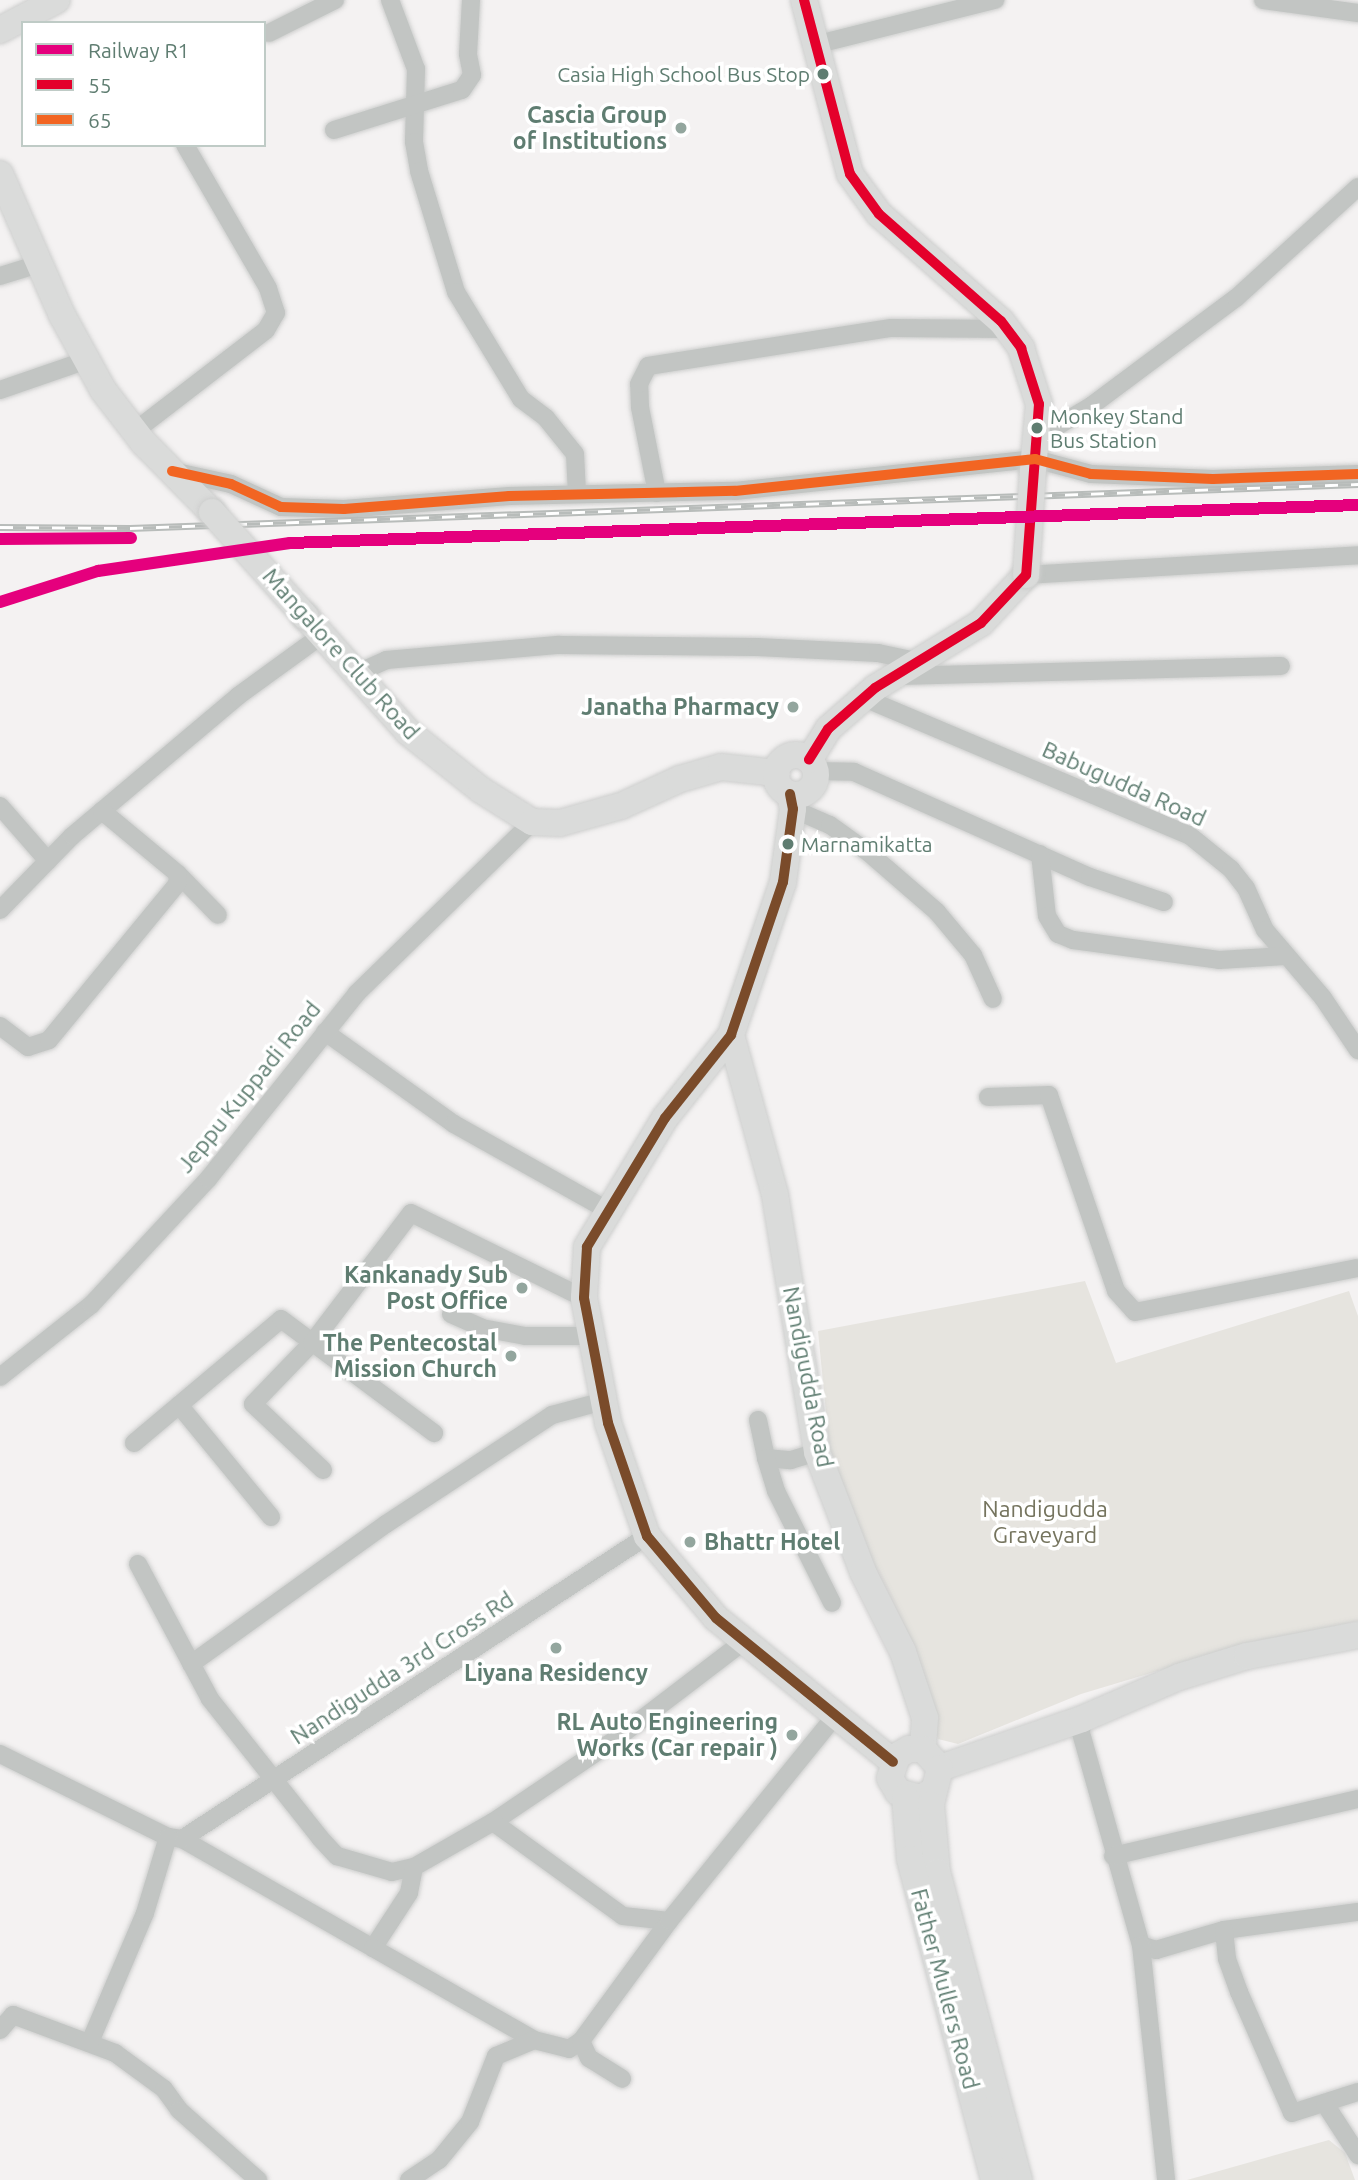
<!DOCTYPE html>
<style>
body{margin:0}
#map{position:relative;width:1358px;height:2180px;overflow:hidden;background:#f4f2f2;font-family:Ubuntu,sans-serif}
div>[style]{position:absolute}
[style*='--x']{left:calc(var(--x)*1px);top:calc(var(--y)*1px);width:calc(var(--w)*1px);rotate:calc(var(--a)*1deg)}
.green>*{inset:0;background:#e6e4df}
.roads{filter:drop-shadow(0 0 2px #cdcecd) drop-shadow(0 0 2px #cdcecd)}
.street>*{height:18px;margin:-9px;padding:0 9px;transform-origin:9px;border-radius:9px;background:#c2c5c3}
.secondary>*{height:26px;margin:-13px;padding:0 13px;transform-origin:13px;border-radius:13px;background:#dadbda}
.secondary>.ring{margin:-13px;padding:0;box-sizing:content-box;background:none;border:26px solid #dadbda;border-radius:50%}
.rail>*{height:7px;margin-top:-3.5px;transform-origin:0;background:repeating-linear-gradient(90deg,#fff 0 13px,#b8bcba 0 26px);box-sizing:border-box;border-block:2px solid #b8bcba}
.bridges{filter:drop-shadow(0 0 2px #cdcecd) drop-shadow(0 0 2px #cdcecd)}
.secondary-bridge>*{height:26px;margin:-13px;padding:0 13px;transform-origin:13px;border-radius:13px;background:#dadbda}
.bus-1>*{height:10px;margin:-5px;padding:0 5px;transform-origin:5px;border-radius:5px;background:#e4002b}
.bus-2>*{height:10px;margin:-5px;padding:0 5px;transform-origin:5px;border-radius:5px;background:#f26522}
.bus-3>*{height:10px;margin:-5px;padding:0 5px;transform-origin:5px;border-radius:5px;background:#7a4b2a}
.rail-1>*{height:12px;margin:-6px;padding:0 6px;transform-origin:6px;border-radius:6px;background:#e5007d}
.dots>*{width:19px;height:19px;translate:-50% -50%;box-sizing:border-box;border:4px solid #fff;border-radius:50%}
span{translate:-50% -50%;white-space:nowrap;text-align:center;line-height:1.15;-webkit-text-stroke:7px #fff;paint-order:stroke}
.bus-label{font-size:21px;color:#5f7d71}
.right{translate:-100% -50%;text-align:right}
.left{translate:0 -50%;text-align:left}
.poi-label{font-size:23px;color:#5f7d71;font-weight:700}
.street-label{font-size:23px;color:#5f7d71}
.park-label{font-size:23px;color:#75745e}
.legend{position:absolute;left:21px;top:21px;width:245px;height:126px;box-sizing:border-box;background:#fff;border:2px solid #bfcbc6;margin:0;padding:9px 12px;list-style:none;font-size:21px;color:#5f7d71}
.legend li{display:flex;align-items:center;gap:14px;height:35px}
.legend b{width:35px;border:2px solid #bfcbc6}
</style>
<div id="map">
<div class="green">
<div style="clip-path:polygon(1085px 1281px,1116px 1363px,1349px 1291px,1358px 1316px,1358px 1621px,1231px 1649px,1081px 1694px,958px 1744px,938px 1739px,831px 1463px,818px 1331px)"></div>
<div style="clip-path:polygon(1329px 2140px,1345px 2153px,1355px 2180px,1187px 2180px)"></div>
</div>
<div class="roads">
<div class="street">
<div style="--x:390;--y:0;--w:74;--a:69.4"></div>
<div style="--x:416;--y:69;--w:73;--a:91.6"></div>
<div style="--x:414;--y:142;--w:29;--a:80"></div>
<div style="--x:419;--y:171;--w:127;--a:73"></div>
<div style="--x:456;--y:292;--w:125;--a:58.7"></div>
<div style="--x:521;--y:399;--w:31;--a:37"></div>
<div style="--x:546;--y:418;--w:46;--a:51.1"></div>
<div style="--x:575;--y:454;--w:40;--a:87.1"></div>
<div style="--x:1263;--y:0;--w:96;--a:7.8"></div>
<div style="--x:269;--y:33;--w:74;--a:-26.6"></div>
<div style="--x:814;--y:45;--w:187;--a:-14"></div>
<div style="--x:334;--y:130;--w:134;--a:-17.4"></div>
<div style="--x:462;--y:90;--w:18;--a:-56"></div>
<div style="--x:472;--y:75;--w:21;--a:-101"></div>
<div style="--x:468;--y:54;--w:54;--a:-86.8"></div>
<div style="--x:0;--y:276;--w:41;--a:-17.1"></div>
<div style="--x:0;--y:390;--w:92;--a:-19"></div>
<div style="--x:135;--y:431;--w:165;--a:-37.6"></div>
<div style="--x:266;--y:330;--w:20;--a:-60"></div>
<div style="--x:276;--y:313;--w:26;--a:-108"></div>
<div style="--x:268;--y:288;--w:165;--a:-120.1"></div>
<div style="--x:1039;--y:437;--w:61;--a:-30.8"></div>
<div style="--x:1091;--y:406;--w:181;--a:-36.7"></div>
<div style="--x:1236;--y:298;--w:165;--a:-42.3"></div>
<div style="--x:172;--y:471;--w:60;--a:12.4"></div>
<div style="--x:231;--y:484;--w:55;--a:24.7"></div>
<div style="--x:281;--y:507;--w:63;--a:1.8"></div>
<div style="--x:344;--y:509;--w:166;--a:-4.5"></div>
<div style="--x:509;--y:496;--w:226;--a:-1.3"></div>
<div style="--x:735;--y:491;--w:302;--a:-6.1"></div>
<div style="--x:1035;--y:459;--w:58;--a:15"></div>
<div style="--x:1091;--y:474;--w:122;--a:2.3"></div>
<div style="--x:1213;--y:479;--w:145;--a:-2"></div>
<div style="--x:657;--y:493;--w:88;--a:-101.2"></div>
<div style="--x:640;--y:407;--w:23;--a:-92"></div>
<div style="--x:639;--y:384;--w:20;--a:-63"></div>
<div style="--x:648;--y:366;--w:246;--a:-8.9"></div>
<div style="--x:891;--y:328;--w:116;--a:0.5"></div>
<div style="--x:1026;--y:575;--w:333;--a:-3.4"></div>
<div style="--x:355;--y:674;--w:34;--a:-24"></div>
<div style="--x:386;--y:660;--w:174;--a:-5"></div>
<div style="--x:559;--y:645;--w:198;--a:0.6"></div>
<div style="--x:757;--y:647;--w:121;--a:2.8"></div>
<div style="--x:878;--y:653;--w:39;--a:12"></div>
<div style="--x:898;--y:676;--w:383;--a:-1.5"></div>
<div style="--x:864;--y:698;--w:353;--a:22.9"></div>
<div style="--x:1189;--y:835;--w:54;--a:39"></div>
<div style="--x:1231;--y:869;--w:24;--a:52"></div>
<div style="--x:1246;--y:888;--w:46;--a:65.7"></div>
<div style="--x:1265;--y:930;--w:89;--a:49.5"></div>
<div style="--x:1323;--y:998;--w:63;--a:56.1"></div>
<div style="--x:815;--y:771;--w:39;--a:1"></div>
<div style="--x:854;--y:772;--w:258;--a:24"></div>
<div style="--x:1090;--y:877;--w:78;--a:18.7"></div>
<div style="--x:0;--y:806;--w:73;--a:48.9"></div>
<div style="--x:793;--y:809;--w:40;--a:23.4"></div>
<div style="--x:830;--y:825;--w:48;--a:35.7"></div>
<div style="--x:869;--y:853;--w:90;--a:40.9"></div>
<div style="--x:937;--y:912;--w:56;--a:50.1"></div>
<div style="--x:973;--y:955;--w:48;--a:65.6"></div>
<div style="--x:1040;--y:854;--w:62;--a:83.6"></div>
<div style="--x:1047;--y:916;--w:21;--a:59"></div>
<div style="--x:1058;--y:934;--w:16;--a:22"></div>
<div style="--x:1073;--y:940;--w:147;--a:7.8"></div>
<div style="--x:1219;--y:960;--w:66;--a:-3.5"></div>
<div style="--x:178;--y:874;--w:57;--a:45.7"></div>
<div style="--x:0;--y:910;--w:103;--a:-45.8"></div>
<div style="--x:72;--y:836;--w:217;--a:-40.1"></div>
<div style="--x:238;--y:696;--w:104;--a:-36"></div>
<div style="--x:0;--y:1026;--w:35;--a:37"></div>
<div style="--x:28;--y:1047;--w:22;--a:-18"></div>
<div style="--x:49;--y:1040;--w:202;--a:-50.6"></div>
<div style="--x:177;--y:884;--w:10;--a:-84"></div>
<div style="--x:178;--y:874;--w:99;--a:-140.3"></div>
<div style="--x:325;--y:1032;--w:158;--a:35.5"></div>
<div style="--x:454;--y:1124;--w:178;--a:29.3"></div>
<div style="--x:988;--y:1097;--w:61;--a:-1.9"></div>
<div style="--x:1049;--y:1095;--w:207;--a:71.1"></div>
<div style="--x:1116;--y:1291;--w:28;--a:48"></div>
<div style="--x:1135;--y:1312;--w:226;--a:-11.2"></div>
<div style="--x:451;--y:1314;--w:34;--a:24"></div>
<div style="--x:482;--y:1328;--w:44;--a:10.5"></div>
<div style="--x:525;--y:1336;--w:67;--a:0"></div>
<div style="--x:0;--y:1377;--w:116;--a:-38.4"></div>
<div style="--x:91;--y:1305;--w:172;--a:-47.1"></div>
<div style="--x:208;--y:1179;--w:237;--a:-51.3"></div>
<div style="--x:356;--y:994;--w:246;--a:-44.3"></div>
<div style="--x:179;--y:1405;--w:145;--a:50.6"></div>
<div style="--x:758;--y:1420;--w:39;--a:78"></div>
<div style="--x:766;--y:1458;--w:25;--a:5"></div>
<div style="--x:791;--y:1460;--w:27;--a:-17"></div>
<div style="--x:134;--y:1443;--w:192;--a:-40.1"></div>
<div style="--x:281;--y:1319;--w:191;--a:36.7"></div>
<div style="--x:766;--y:1458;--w:34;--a:73"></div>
<div style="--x:776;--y:1491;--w:125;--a:63.4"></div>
<div style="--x:323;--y:1470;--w:96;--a:-136.7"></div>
<div style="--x:253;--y:1404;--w:85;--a:-46"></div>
<div style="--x:312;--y:1343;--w:163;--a:-52.7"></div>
<div style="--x:411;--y:1213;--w:193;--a:26.2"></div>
<div style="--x:138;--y:1564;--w:153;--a:61.9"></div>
<div style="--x:210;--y:1699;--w:177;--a:51.6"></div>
<div style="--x:320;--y:1838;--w:25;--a:47"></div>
<div style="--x:337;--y:1856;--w:57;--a:16.2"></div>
<div style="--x:392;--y:1872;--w:23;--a:-13"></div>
<div style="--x:414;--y:1867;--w:91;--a:-29.7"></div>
<div style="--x:493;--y:1822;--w:148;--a:-34"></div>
<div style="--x:616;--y:1739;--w:161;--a:-37.4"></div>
<div style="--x:191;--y:1664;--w:240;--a:-35.7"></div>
<div style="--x:386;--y:1524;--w:199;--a:-33.3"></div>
<div style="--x:552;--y:1415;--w:54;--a:-15.1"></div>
<div style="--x:1082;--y:1719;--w:14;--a:94"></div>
<div style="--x:1081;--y:1733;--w:220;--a:74.2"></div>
<div style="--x:1141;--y:1945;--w:16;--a:18"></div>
<div style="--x:1156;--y:1950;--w:71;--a:-16.4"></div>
<div style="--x:1224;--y:1930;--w:135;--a:-7.7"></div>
<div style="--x:0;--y:1754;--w:187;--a:26.3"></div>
<div style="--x:168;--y:1837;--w:14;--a:8"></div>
<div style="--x:182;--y:1839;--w:220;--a:29.7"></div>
<div style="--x:493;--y:1822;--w:160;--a:35.9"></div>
<div style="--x:623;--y:1916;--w:46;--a:6.2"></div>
<div style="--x:182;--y:1839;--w:555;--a:-33.09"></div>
<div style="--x:1113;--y:1856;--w:252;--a:-13.1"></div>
<div style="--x:414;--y:1867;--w:26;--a:101"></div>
<div style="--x:409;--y:1893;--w:66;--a:123.2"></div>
<div style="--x:373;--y:1948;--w:185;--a:29.7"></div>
<div style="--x:534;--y:2040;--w:36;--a:14"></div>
<div style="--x:569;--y:2049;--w:14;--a:-34"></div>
<div style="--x:581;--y:2041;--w:149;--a:-53.7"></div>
<div style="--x:669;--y:1921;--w:264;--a:-51"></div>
<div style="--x:1224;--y:1930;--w:29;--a:84"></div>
<div style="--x:1227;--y:1959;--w:35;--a:70"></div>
<div style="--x:1239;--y:1992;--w:132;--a:66.3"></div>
<div style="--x:1292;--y:2113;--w:69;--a:-17.7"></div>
<div style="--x:1141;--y:1945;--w:236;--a:83.9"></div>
<div style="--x:0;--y:2030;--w:20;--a:-49"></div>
<div style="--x:13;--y:2015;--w:109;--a:20.4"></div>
<div style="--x:115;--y:2053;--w:61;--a:36.3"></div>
<div style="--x:164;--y:2089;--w:26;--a:54"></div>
<div style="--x:179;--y:2110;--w:106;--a:41.5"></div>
<div style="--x:581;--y:2041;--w:19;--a:65"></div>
<div style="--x:589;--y:2058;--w:39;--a:32"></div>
<div style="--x:90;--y:2042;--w:140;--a:-66.9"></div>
<div style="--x:145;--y:1913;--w:79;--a:-73.2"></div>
<div style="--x:1325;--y:2104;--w:61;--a:57.1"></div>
<div style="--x:409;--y:2180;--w:36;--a:-34"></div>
<div style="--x:439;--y:2160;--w:49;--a:-50.8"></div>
<div style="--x:470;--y:2122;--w:71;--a:-68.5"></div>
<div style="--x:496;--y:2056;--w:41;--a:-22.8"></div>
</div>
<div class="secondary">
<div style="--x:804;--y:0;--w:180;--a:75.2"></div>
<div style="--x:850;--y:174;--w:49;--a:54.1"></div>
<div style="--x:879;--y:214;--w:162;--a:41.3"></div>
<div style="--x:1001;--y:321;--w:34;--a:53"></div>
<div style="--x:1021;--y:348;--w:59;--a:72.2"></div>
<div style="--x:1039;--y:404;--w:65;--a:95.3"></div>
<div style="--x:0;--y:30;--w:64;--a:-27.8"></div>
<div style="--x:0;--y:174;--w:154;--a:66.3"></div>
<div style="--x:62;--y:315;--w:85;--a:61.3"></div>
<div style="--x:103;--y:390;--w:66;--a:52.4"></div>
<div style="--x:143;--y:442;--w:98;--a:45.4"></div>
<div style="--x:305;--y:616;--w:155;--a:48.4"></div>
<div style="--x:408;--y:732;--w:93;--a:38.5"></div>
<div style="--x:481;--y:790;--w:60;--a:32.1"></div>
<div style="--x:532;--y:822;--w:28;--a:2"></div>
<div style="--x:560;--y:823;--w:63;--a:-15.6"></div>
<div style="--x:621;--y:806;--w:65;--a:-24.6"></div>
<div style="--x:680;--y:779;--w:43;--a:-16.3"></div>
<div style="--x:721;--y:767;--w:56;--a:6.1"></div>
<div class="ring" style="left:776px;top:755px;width:14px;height:14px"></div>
<div style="--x:809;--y:760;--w:36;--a:-58"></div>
<div style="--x:828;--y:729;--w:62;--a:-41.1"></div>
<div style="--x:875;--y:688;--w:124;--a:-31.5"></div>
<div style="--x:981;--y:623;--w:66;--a:-46.8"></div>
<div style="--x:790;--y:794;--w:15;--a:79"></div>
<div style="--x:793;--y:809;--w:74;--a:97.8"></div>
<div style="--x:783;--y:882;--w:162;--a:108.8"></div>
<div style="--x:731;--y:1035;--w:106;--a:128.5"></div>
<div style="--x:665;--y:1118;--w:151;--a:121.2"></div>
<div style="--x:587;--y:1247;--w:51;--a:93.4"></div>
<div style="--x:584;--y:1298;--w:127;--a:79.1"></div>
<div style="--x:608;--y:1423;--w:120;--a:71"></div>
<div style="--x:647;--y:1536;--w:107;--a:49.9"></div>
<div style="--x:716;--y:1618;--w:228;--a:39.1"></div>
<div style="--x:731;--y:1035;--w:166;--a:74.6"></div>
<div style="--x:775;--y:1195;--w:260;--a:80.7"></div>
<div style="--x:817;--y:1452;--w:129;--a:69"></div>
<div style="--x:863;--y:1572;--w:89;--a:63.4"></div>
<div style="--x:903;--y:1652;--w:70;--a:71.6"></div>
<div style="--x:925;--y:1718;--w:31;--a:94"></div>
<div style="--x:940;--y:1768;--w:150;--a:-19"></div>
<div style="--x:1082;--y:1719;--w:106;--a:-23.4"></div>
<div style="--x:1179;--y:1677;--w:71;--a:-17.2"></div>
<div style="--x:1247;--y:1656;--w:113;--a:-10.7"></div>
<div style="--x:934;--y:1790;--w:15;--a:148"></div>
<div style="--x:921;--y:1798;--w:24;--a:-165"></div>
<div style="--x:898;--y:1792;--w:16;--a:-120"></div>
<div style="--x:890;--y:1778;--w:23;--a:-72"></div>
<div style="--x:897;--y:1756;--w:14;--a:-30"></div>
<div style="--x:909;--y:1749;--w:14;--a:0"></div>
<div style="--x:923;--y:1749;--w:25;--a:48"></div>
<div style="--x:940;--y:1768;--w:38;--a:104"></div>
<div style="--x:931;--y:1805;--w:67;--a:84.9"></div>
<div style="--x:937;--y:1872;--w:319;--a:75.1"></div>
<div style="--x:905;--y:1797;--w:62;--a:85.4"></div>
<div style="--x:910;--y:1859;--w:332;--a:75.3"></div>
</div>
</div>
<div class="rail">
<div style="--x:0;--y:527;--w:130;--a:0.4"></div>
<div style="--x:130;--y:528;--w:1229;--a:-2.05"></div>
</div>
<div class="bridges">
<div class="secondary-bridge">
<div style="--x:212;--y:512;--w:140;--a:48.2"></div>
<div style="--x:1026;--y:575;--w:106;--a:-86.2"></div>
</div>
</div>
<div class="bus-1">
<div style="--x:804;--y:0;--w:180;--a:75.2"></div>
<div style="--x:850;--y:174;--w:49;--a:54.1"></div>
<div style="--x:879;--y:214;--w:162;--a:41.3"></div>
<div style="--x:1001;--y:321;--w:34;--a:53"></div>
<div style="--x:1021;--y:348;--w:59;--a:72.2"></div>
<div style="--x:1039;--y:404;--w:171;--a:94.3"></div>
<div style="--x:1026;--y:575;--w:66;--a:133.2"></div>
<div style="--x:981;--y:623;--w:124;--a:148.5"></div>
<div style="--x:875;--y:688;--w:62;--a:138.9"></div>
<div style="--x:828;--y:729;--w:36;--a:122"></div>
</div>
<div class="bus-2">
<div style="--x:172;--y:471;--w:60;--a:12.4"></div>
<div style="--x:231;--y:484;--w:55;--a:24.7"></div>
<div style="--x:281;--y:507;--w:63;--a:1.8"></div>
<div style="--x:344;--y:509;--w:166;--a:-4.5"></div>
<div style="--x:509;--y:496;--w:226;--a:-1.3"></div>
<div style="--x:735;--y:491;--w:302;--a:-6.1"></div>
<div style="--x:1035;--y:459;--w:58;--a:15"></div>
<div style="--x:1091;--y:474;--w:122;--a:2.3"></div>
<div style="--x:1213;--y:479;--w:145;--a:-2"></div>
</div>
<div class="bus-3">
<div style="--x:790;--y:794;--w:15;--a:79"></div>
<div style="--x:793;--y:809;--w:74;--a:97.8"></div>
<div style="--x:783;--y:882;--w:162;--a:108.8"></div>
<div style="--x:731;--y:1035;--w:106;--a:128.5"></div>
<div style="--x:665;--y:1118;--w:151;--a:121.2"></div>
<div style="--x:587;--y:1247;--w:51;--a:93.4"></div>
<div style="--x:584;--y:1298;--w:127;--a:79.1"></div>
<div style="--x:608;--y:1423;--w:120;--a:71"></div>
<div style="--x:647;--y:1536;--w:107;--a:49.9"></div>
<div style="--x:716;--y:1618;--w:228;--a:39.1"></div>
</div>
<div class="rail-1">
<div style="--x:0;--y:539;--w:131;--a:-0.4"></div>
<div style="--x:0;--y:602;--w:103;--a:-17.6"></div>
<div style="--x:98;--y:571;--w:194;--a:-8.3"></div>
<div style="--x:290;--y:543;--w:1069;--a:-2.04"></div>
</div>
<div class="dots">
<div style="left:823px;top:74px;background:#5f7d71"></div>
<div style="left:681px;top:128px;background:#93a69e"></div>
<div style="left:1037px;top:428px;background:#5f7d71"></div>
<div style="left:793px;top:707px;background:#93a69e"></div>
<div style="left:788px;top:844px;background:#5f7d71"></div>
<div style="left:522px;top:1288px;background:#93a69e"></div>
<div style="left:511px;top:1356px;background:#93a69e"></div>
<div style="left:690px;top:1542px;background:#93a69e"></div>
<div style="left:556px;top:1648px;background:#93a69e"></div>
<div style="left:792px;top:1735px;background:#93a69e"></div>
</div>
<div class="bus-label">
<span class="right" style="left:810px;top:74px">Casia High School Bus Stop</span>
<span class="left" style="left:1050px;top:428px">Monkey Stand<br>Bus Station</span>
<span class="left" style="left:801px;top:844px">Marnamikatta</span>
</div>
<div class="poi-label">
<span class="right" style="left:667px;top:128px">Cascia Group<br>of Institutions</span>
<span class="right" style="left:779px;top:707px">Janatha Pharmacy</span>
<span class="right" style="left:508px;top:1288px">Kankanady Sub<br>Post Office</span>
<span class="right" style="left:497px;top:1356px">The Pentecostal<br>Mission Church</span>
<span class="left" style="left:704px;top:1542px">Bhattr Hotel</span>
<span style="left:556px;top:1673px">Liyana Residency</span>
<span class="right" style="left:778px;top:1735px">RL Auto Engineering<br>Works (Car repair )</span>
</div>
<div class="street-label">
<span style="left:341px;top:654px;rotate:48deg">Mangalore Club Road</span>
<span style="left:1124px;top:784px;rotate:24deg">Babugudda Road</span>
<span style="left:249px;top:1087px;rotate:-51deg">Jeppu Kuppadi Road</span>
<span style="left:808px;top:1377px;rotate:79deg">Nandigudda Road</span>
<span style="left:402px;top:1668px;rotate:-33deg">Nandigudda 3rd Cross Rd</span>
<span style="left:945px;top:1989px;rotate:75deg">Father Mullers Road</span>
</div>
<div class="park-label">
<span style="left:1045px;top:1522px">Nandigudda<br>Graveyard</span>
</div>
<ul class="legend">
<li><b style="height:9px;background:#e5007d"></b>Railway R1</li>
<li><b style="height:9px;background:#e4002b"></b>55</li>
<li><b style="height:9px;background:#f26522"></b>65</li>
</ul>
</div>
